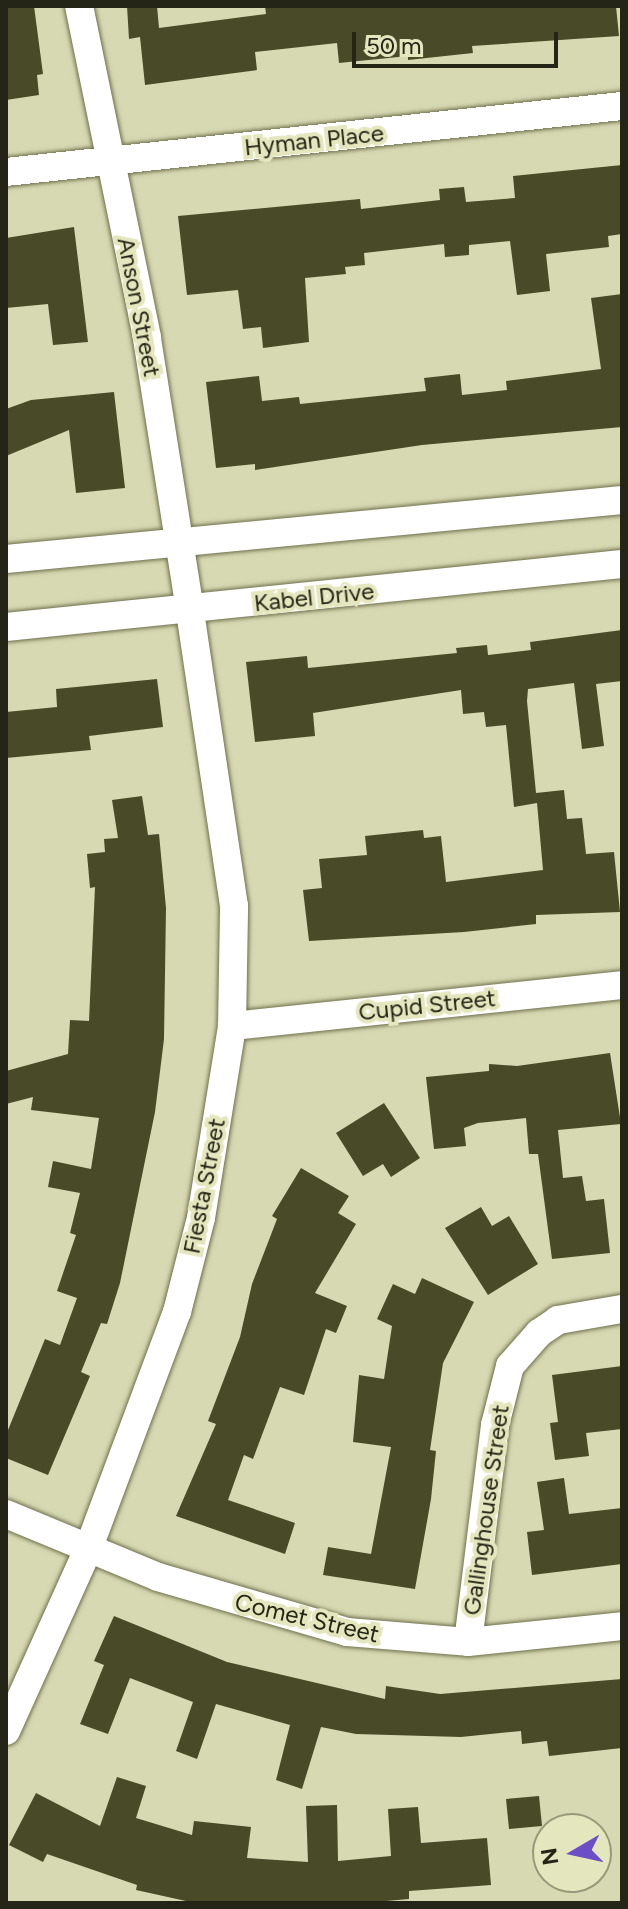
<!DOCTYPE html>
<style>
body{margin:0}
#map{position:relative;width:628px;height:1909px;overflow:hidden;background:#d7d9b2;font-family:Figtree,sans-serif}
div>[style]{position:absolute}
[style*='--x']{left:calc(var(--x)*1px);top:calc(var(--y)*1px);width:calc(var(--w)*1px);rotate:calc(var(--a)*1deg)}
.building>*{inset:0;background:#494a28}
.roads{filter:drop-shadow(0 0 2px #6f704d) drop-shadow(0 0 2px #6f704d)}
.minor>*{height:28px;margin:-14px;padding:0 14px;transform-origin:14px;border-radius:14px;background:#fff}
span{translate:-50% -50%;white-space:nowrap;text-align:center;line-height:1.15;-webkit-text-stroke:8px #e4e6be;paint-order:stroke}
.street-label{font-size:24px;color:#242516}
.frame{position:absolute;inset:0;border:8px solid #242516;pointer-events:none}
.north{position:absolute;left:532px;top:1813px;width:80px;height:80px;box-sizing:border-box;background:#e4e6be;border:2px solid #97997b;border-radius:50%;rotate:261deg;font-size:22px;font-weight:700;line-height:32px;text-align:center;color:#242516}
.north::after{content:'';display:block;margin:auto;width:28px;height:36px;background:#6c4ec7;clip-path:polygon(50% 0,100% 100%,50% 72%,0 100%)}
.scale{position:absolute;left:352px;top:32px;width:206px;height:36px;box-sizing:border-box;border:4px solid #242516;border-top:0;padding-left:10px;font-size:24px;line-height:28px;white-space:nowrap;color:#242516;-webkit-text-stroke:6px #e4e6be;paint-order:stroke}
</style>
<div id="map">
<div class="building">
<div style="clip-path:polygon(6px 6px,34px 6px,43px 74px,37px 75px,39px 95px,6px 100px)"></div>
<div style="clip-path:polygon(127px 6px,157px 6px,159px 28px,266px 14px,265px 6px,616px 6px,619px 36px,472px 46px,473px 53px,408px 60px,408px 56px,339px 63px,337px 43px,255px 52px,257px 70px,145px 85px,140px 37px,129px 39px)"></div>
<div style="clip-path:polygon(622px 165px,622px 234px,608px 236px,609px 247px,546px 254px,550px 291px,517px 295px,510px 241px,469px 245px,469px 255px,445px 257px,444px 244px,364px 253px,365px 265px,345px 267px,346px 274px,305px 278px,309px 342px,263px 348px,261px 327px,243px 329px,238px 290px,187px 295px,178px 216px,360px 199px,361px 209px,440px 200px,439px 189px,464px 187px,466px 202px,515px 198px,513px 176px)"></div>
<div style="clip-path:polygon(74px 227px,88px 342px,53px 345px,48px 304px,6px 308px,6px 238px)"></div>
<div style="clip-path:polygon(622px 294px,622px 427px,422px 445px,255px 470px,255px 464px,216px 468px,206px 382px,259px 376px,262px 401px,299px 397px,300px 404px,426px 391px,424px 378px,460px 374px,462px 395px,507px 390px,506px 381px,601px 369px,591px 298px)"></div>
<div style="clip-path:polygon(114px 392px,125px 488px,76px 493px,69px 430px,6px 456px,6px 409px,31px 400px)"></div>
<div style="clip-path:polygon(622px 630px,622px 681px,596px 684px,604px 746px,582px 749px,574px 683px,528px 689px,527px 701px,536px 793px,564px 790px,567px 819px,582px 818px,586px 854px,614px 852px,620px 912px,536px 915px,536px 924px,464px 932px,309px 941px,303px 890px,322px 888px,319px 859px,367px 855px,365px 836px,423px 830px,424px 838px,441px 836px,446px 882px,543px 870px,537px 803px,514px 807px,506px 725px,486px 727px,484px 712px,463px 714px,461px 690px,313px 713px,315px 736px,255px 742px,246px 662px,307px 656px,308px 668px,457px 653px,456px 648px,487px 645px,488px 655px,531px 650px,530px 642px)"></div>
<div style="clip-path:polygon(157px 679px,163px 727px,89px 736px,91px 750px,6px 758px,6px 712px,57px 707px,56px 689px)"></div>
<div style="clip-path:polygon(142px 796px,148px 835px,159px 834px,166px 908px,164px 1039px,155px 1112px,120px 1283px,107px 1324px,101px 1323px,81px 1372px,90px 1376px,48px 1475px,6px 1458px,6px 1435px,45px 1339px,60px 1345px,77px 1298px,57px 1291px,76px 1235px,70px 1233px,80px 1193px,48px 1187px,53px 1161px,91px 1169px,99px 1118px,31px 1110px,33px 1097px,6px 1104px,6px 1071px,68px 1054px,70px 1020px,89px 1021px,95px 887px,90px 888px,87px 854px,105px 852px,104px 839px,118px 838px,112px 800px)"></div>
<div style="clip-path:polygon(610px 1053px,621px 1124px,558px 1130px,563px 1178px,582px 1176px,586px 1201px,604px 1199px,610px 1253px,552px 1259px,538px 1154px,529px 1154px,526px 1118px,478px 1123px,464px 1128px,466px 1146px,434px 1149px,426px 1077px,489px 1071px,489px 1064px,517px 1066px)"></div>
<div style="clip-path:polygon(384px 1103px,420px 1158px,391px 1177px,383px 1164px,363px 1176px,336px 1133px)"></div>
<div style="clip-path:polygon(301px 1168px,349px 1196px,338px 1213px,356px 1224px,315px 1293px,347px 1306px,336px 1333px,326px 1329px,304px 1395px,280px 1387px,253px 1459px,244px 1455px,228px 1500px,295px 1523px,285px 1554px,176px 1516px,216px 1424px,208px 1421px,240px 1337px,252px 1284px,277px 1219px,272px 1216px)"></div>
<div style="clip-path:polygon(481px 1207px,492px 1226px,509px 1216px,538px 1264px,488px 1295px,445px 1228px)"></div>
<div style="clip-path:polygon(422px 1278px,474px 1302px,443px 1363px,430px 1450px,436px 1451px,431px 1499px,415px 1589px,323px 1575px,328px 1547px,371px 1554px,391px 1447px,353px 1442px,359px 1375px,384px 1379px,392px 1326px,377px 1319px,393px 1284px,415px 1294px)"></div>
<div style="clip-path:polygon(622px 1366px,622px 1429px,586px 1433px,589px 1456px,555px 1460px,550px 1423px,558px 1422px,552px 1375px)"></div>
<div style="clip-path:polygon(564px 1478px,569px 1514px,622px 1508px,622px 1564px,532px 1575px,527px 1532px,544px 1530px,537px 1482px)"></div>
<div style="clip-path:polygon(114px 1616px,227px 1662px,385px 1699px,386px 1686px,440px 1694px,622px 1679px,622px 1748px,549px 1756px,547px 1741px,522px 1744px,521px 1731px,461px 1737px,356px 1734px,321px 1727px,302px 1789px,276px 1780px,290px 1725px,216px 1704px,197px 1759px,176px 1751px,193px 1702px,130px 1678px,108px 1734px,80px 1724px,104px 1665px,94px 1661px)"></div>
<div style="clip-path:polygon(117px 1777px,146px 1786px,136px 1818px,192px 1835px,194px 1821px,251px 1827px,247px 1858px,308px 1862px,306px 1806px,337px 1805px,338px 1861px,391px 1856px,388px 1809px,418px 1807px,421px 1843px,487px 1838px,491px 1885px,409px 1891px,409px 1899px,363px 1903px,195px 1903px,136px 1890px,137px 1885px,47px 1854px,43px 1862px,9px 1845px,36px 1793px,100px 1826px)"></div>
<div style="clip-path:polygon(539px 1796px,542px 1826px,509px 1829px,506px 1799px)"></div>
</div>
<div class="roads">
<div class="minor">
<div style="--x:6;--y:172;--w:620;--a:-6.12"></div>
<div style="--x:6;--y:559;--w:619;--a:-5.47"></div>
<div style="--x:6;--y:627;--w:619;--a:-5.84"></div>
<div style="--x:232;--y:1026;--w:392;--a:-6"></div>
<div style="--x:6;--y:1514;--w:165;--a:22.5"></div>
<div style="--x:158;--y:1577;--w:197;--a:16.2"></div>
<div style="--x:347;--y:1632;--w:121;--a:4.7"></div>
<div style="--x:468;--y:1642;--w:155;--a:-5.9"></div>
<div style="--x:468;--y:1642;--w:219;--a:-82.9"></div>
<div style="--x:495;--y:1425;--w:61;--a:-75.7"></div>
<div style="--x:510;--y:1366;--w:44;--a:-48.7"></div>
<div style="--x:539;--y:1333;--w:23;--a:-34"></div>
<div style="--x:558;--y:1320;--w:65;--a:-9.8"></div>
<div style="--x:6;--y:1731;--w:202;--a:-65.7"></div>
<div style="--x:89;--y:1547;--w:251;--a:-69.5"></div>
<div style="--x:177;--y:1312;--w:97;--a:-75.7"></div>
<div style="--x:201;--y:1218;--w:194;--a:-80.8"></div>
<div style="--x:232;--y:1026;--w:120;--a:-89"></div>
<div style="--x:234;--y:906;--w:299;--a:-98.5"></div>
<div style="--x:190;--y:610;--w:276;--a:-99"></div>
<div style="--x:147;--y:337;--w:338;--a:-101.6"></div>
</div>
</div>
<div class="street-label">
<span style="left:314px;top:140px;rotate:-6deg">Hyman Place</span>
<span style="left:139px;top:307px;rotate:79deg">Anson Street</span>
<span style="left:314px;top:597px;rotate:-6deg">Kabel Drive</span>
<span style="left:427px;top:1005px;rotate:-6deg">Cupid Street</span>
<span style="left:204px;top:1186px;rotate:-79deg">Fiesta Street</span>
<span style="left:486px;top:1510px;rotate:-82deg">Gallinghouse Street</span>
<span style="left:307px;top:1618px;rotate:13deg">Comet Street</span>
</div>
<div class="frame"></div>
<div class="north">N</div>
<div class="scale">50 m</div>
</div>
